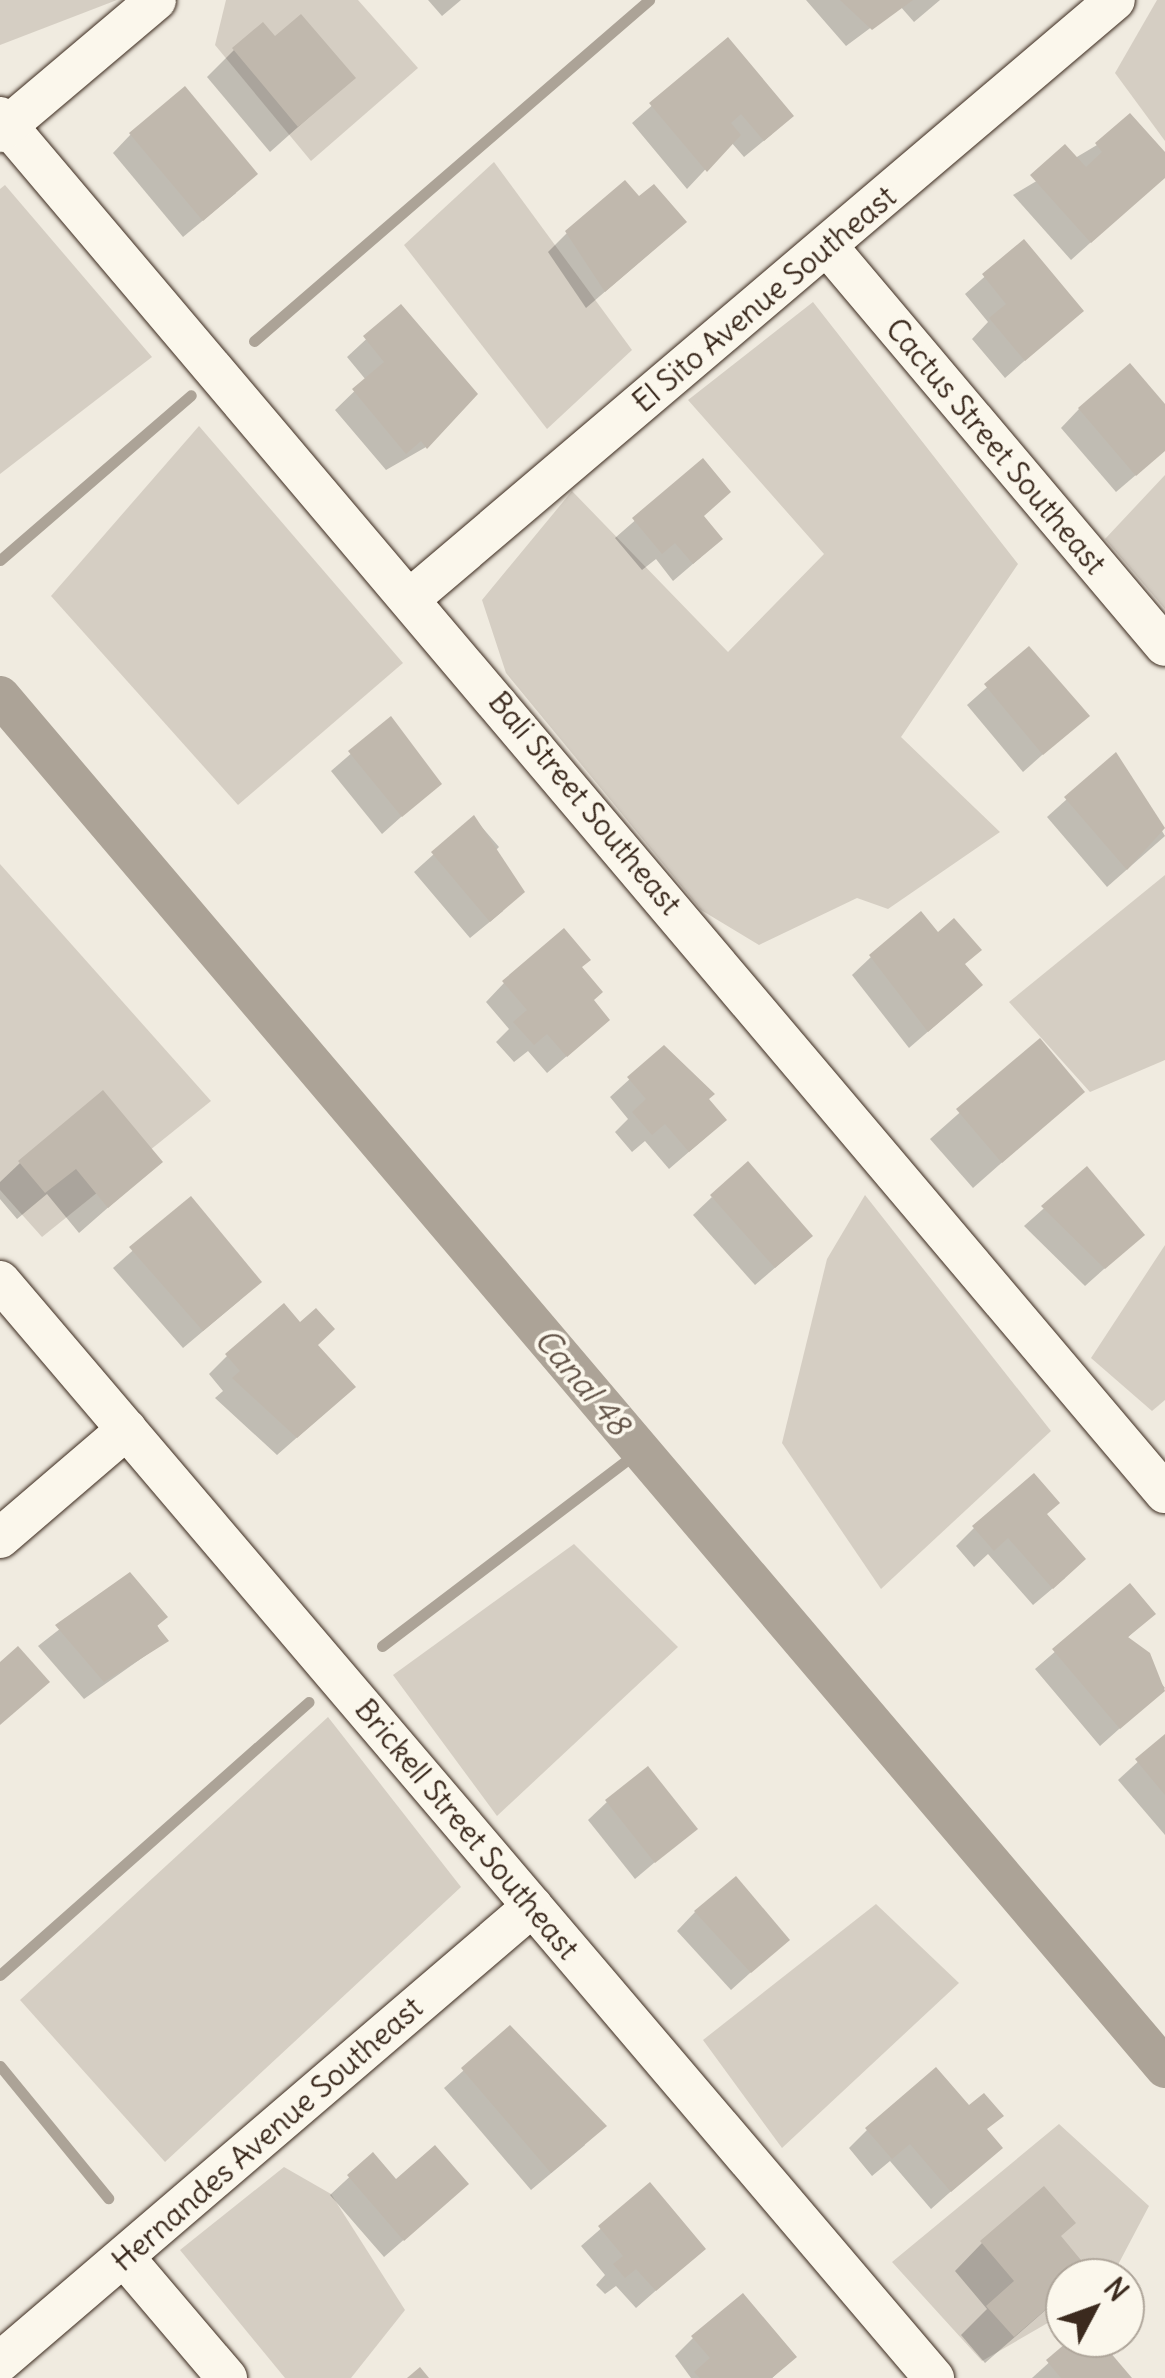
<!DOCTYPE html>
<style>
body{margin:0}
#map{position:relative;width:1165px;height:2378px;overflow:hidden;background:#f0ebe0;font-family:Delius,sans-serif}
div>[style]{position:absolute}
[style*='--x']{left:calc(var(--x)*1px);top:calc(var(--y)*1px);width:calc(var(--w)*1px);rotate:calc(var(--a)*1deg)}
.green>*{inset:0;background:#d5cec3}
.shadow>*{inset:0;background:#0003}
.stream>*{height:11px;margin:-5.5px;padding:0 5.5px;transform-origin:5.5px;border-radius:5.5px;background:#aca397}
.canal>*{height:40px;margin:-20px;padding:0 20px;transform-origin:20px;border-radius:20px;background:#aca397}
.building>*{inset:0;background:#c0b8ad}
.roads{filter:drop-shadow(0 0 2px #3b2a1e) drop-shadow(0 0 2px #3b2a1e)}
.minor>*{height:40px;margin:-20px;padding:0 20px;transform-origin:20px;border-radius:20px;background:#fbf7ec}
span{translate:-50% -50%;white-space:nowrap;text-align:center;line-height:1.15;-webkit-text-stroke:8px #fbf7ec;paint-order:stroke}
.street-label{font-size:30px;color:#3b2a1e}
.water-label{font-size:32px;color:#635448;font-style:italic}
.north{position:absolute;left:1045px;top:2258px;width:100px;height:100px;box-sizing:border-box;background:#fbf7ec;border:2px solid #aea59a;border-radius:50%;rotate:49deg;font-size:28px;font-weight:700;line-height:40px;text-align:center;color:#3b2a1e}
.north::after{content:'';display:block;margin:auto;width:35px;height:45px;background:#3b2a1e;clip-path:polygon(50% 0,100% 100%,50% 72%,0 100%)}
</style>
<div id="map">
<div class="green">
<div style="clip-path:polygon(0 0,117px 0,0 45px)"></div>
<div style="clip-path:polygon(226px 0,358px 0,418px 68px,311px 161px,215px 45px)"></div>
<div style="clip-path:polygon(1157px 0,1165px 0,1165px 141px,1115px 73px)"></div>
<div style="clip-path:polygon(494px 162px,632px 350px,547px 429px,404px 245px)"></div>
<div style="clip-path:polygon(5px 185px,152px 357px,0 474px,0 189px)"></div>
<div style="clip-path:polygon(813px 302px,1018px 564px,901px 737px,1000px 832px,888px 909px,857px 898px,759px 945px,701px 910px,506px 673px,482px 600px,572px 491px,728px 652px,824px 554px,688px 400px)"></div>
<div style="clip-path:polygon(199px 426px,403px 663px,238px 805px,51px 596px)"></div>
<div style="clip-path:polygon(1165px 475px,1165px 609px,1105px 539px)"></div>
<div style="clip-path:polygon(0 864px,211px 1101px,42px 1237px,0 1190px)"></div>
<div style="clip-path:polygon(1165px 875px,1165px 1060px,1090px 1092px,1009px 1002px)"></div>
<div style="clip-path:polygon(865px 1195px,1051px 1431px,881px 1589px,782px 1443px,827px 1259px)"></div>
<div style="clip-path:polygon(1165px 1245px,1165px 1400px,1152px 1411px,1091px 1358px)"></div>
<div style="clip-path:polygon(574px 1544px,678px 1647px,497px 1816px,393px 1675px)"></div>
<div style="clip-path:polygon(328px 1717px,461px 1887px,165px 2162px,20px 2000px)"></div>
<div style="clip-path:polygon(876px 1904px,959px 1983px,782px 2148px,703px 2040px)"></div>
<div style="clip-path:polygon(1059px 2124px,1149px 2206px,1111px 2278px,1065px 2278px,1065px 2313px,982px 2361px,892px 2262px)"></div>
<div style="clip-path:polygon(284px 2167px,331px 2194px,405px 2310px,351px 2378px,285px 2378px,180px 2250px)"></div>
</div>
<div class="shadow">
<div style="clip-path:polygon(428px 0,461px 0,442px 16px)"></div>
<div style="clip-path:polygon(806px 0,940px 0,914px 22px,900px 6px,846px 46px)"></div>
<div style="clip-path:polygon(275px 39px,353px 78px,270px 152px,207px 77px,234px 50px)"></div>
<div style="clip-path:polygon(727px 40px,772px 134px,744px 157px,731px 142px,687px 189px,632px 123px)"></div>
<div style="clip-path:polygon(131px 134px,236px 193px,183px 237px,113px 153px)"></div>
<div style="clip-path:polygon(1097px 145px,1165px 156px,1165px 176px,1071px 260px,1013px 195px)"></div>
<div style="clip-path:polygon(567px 233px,665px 240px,586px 308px,548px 252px)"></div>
<div style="clip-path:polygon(1023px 243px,1081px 311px,1005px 378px,972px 339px,988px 322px,965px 294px)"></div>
<div style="clip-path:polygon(401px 307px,426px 447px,386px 470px,335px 410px,366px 380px,347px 357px)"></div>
<div style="clip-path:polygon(1165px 407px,1165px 450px,1116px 492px,1061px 428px,1079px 409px)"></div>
<div style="clip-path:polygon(702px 462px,701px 557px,673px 581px,656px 559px,642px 570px,615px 538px)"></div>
<div style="clip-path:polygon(1029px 650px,1087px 715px,1023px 772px,967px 705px)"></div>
<div style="clip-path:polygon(391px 719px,439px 783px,382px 834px,331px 771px)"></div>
<div style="clip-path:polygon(1116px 755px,1165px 836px,1107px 887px,1047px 817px)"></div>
<div style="clip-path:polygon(474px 818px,499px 847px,490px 856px,503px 911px,470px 938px,414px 872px)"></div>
<div style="clip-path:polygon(938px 935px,963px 965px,961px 1003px,909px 1048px,852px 975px,871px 957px)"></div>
<div style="clip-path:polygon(579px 968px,591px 1001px,588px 1038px,547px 1073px,528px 1051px,514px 1062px,496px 1042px,509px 1029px,486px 1002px,504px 983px)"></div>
<div style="clip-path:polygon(1039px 1042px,1082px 1092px,973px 1188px,930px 1139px)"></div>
<div style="clip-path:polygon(664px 1048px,706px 1100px,705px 1138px,669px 1169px,645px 1141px,632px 1152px,615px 1132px,628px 1119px,610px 1097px)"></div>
<div style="clip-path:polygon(160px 1162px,79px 1233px,47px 1194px,17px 1219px,0 1199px,0 1182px,20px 1163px)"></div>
<div style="clip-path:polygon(1087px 1170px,1142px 1235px,1085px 1286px,1024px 1226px)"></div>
<div style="clip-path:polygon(712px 1197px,791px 1254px,755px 1285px,693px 1215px)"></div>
<div style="clip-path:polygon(190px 1200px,240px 1300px,183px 1348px,113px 1268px)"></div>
<div style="clip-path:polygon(315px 1345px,334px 1405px,277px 1455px,215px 1398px,223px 1391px,209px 1374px,227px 1356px)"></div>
<div style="clip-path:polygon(1045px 1515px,1065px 1578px,1033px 1605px,988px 1554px,974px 1567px,956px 1546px,974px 1528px)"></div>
<div style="clip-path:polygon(129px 1575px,166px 1641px,84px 1699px,38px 1646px)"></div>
<div style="clip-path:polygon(1130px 1587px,1152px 1614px,1126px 1639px,1165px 1688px,1100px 1746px,1035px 1669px)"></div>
<div style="clip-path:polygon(1165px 1737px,1165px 1835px,1118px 1780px)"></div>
<div style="clip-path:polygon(607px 1802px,694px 1829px,635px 1879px,588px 1820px)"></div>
<div style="clip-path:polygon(695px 1912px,787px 1940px,731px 1990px,677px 1931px)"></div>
<div style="clip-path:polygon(510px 2029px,585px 2145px,531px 2190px,444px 2088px)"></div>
<div style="clip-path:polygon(969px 2109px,1000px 2148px,931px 2209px,890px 2161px,872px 2176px,849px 2148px,867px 2130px)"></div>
<div style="clip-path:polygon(372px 2156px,395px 2182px,447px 2202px,384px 2257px,330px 2195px)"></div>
<div style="clip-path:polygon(650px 2186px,703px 2249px,636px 2308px,616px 2286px,605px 2294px,596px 2285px,605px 2275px,581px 2246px)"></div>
<div style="clip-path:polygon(1059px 2237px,1087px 2271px,1065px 2278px,1065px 2293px,985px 2363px,961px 2335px,987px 2309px,955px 2271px,982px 2243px)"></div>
<div style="clip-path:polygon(693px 2338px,794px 2357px,772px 2378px,691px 2378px,675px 2356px)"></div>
<div style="clip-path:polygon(1076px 2338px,1095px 2338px,1128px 2378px,1032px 2378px)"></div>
</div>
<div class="stream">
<div style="--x:254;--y:341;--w:522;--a:-40.8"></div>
<div style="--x:0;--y:560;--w:252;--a:-40.8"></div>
<div style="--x:382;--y:1646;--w:324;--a:-37.2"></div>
<div style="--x:0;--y:1975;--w:412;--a:-41.5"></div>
<div style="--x:0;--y:2066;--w:171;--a:50.7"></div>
</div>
<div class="canal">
<div style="--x:0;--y:696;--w:1800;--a:49.66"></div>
</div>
<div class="building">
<div style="clip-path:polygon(840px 0,913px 0,872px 30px)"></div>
<div style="clip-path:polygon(301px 14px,356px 78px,298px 127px,232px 48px,263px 22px,275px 36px)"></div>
<div style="clip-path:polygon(728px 37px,794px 116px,764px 141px,741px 114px,731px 123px,741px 135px,707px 172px,649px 103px)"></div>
<div style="clip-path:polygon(185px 86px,258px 174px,203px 221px,129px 133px)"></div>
<div style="clip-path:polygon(1130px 113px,1165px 152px,1165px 178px,1091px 243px,1030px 175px,1065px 144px,1086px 167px,1102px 152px,1095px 143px)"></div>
<div style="clip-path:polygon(625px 180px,639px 196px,654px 184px,687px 222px,605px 292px,565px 231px)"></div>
<div style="clip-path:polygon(1024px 239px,1084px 311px,1025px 361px,989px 318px,1006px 304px,982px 274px)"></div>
<div style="clip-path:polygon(401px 304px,478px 394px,427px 449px,421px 441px,406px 454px,352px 389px,384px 362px,363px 336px)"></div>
<div style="clip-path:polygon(1130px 363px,1165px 404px,1165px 451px,1136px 476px,1078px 408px)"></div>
<div style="clip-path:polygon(703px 458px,731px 492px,704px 516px,723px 539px,693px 564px,675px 543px,662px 554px,632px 518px)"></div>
<div style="clip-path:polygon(1029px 646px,1090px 716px,1043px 755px,984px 684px)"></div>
<div style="clip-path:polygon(391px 716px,442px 784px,402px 817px,348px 751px)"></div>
<div style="clip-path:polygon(1116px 752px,1165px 828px,1127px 870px,1064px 797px)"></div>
<div style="clip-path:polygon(474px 815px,525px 892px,490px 922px,431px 852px)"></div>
<div style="clip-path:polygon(921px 911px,938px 932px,954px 918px,982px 950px,965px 964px,983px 985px,928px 1032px,869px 955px)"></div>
<div style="clip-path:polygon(564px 928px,591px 960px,582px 967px,603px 992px,594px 1000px,610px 1020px,567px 1057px,547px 1034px,534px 1045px,513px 1022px,527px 1010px,502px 981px)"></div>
<div style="clip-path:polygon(1040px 1038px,1085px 1092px,1002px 1163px,956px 1109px)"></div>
<div style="clip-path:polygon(664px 1045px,715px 1094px,709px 1099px,727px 1120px,689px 1152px,665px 1124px,652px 1135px,632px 1112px,646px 1099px,627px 1077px)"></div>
<div style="clip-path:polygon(103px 1090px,163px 1162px,108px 1208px,76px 1169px,45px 1193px,18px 1161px)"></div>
<div style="clip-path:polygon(748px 1161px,813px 1236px,775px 1268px,710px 1195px)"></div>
<div style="clip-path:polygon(1087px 1166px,1145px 1235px,1105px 1269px,1041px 1206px)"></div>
<div style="clip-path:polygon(191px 1196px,262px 1282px,203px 1331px,129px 1247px)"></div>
<div style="clip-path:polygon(284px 1303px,300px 1322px,316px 1308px,335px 1329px,318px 1345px,356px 1387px,297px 1438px,232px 1378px,240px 1371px,225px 1354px)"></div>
<div style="clip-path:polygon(1034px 1473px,1060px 1503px,1047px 1514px,1086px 1559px,1053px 1589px,1008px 1538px,994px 1551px,972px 1526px)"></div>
<div style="clip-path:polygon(130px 1572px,168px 1617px,157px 1626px,169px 1641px,104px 1682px,55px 1625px)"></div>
<div style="clip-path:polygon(1130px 1583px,1156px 1614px,1128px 1637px,1150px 1653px,1165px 1691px,1120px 1729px,1052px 1649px)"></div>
<div style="clip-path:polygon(18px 1646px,50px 1682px,0 1725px,0 1662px)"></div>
<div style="clip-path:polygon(1165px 1734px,1165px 1795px,1135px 1759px)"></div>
<div style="clip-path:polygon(648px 1766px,698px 1829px,655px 1863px,605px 1800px)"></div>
<div style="clip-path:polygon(736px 1876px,790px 1940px,751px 1973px,694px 1911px)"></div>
<div style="clip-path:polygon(510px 2025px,607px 2126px,551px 2173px,461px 2068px)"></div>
<div style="clip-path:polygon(936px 2067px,969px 2105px,984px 2093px,1004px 2116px,987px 2129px,1003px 2148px,951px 2192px,910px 2144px,892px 2159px,865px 2128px)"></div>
<div style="clip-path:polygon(435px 2145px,469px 2184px,404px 2241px,347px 2175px,373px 2152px,396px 2179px)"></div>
<div style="clip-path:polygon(650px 2182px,706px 2249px,656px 2291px,636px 2269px,625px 2278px,613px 2264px,623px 2256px,598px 2226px)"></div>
<div style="clip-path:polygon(1044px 2186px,1076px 2223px,1061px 2236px,1090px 2271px,1065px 2278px,1065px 2293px,1014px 2337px,986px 2306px,1014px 2281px,980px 2241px)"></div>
<div style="clip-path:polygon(743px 2293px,797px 2357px,772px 2378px,700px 2378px,694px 2372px,710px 2358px,691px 2336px)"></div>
<div style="clip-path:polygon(1072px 2338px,1098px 2338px,1132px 2378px,1061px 2378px,1046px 2360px)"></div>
<div style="clip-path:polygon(420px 2367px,429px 2378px,407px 2378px)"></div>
</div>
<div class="roads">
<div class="minor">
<div style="--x:0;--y:117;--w:1803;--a:49.75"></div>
<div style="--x:0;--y:132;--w:204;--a:-40.2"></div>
<div style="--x:828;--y:247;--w:522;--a:49.82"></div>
<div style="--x:412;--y:597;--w:922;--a:-40.34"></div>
<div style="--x:0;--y:1281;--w:1441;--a:49.59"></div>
<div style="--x:0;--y:1538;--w:167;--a:-40.6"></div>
<div style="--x:124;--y:2257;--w:159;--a:49.6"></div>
<div style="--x:0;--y:2362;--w:701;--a:-40.55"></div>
</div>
</div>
<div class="street-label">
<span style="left:764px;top:299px;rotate:-40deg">El Sito Avenue Southeast</span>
<span style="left:996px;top:446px;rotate:50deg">Cactus Street Southeast</span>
<span style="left:585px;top:803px;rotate:50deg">Bali Street Southeast</span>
<span style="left:467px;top:1829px;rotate:50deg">Brickell Street Southeast</span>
<span style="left:267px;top:2134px;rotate:-41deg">Hernandes Avenue Southeast</span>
</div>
<div class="water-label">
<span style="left:582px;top:1382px;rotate:50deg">Canal 48</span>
</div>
<div class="north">N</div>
</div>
